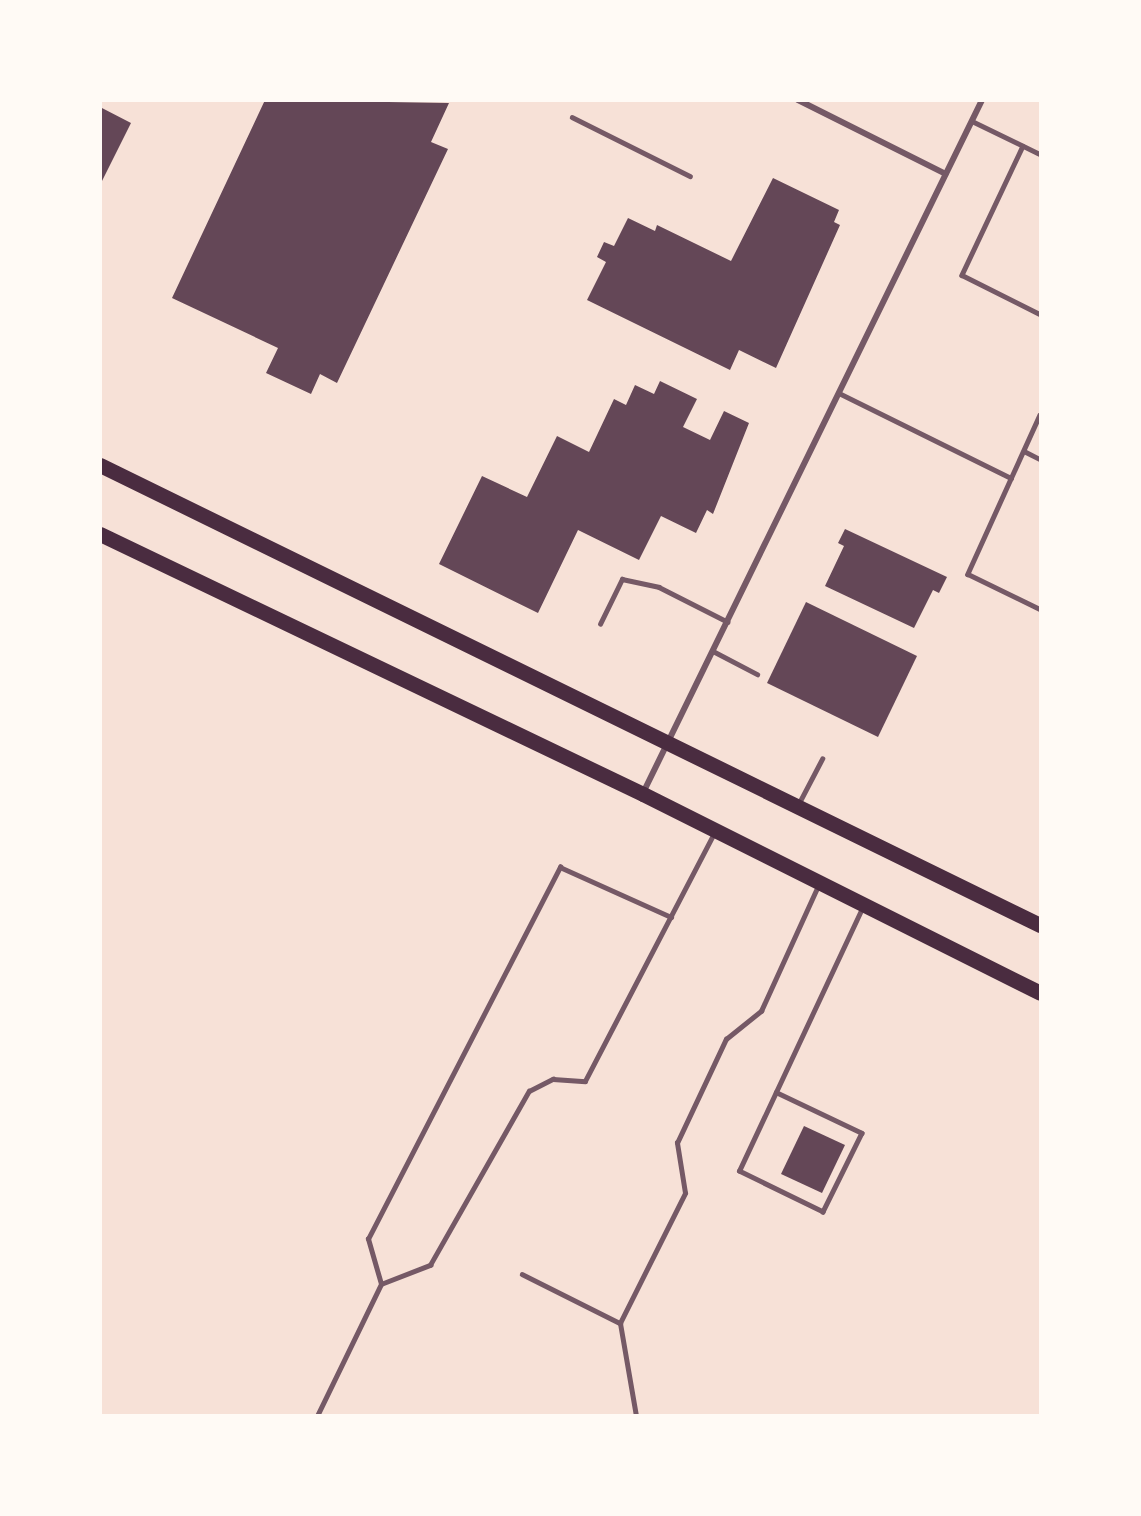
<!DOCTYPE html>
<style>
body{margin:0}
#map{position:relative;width:1141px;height:1516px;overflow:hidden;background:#f7e1d7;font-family:"Roboto Condensed",sans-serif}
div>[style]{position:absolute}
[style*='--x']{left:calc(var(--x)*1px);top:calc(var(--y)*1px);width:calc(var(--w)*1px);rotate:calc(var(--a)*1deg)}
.building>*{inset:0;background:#644757}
.service>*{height:4.5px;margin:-2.25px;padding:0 2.25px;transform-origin:2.25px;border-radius:2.25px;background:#755966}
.minor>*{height:6px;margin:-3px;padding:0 3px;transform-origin:3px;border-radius:3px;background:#755966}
.primary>*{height:15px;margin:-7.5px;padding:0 7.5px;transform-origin:7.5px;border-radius:7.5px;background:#4a2c40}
span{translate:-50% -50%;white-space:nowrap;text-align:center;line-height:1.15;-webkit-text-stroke:4.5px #fffaf5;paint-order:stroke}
.frame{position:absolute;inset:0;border:102px solid #fffaf5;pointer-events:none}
</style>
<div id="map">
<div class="building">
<div style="clip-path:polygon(265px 100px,449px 103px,431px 142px,448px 149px,337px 383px,320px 374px,311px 394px,266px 373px,278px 348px,172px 298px)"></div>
<div style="clip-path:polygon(100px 107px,131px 123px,100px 185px)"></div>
<div style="clip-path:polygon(773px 178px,839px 210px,834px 222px,840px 225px,776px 368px,739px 350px,730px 370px,587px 300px,606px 262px,597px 257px,604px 242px,614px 246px,628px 218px,655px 231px,657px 225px,731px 261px)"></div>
<div style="clip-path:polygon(660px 381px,697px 399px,683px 427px,710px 440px,724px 411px,749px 423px,713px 514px,707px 510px,696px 533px,661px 516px,639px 560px,578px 530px,538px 613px,439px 564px,482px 476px,527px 497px,557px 436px,589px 452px,614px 399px,626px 405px,635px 385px,654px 394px)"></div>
<div style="clip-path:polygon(845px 529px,947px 577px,939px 593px,933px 590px,914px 628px,825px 586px,844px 546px,838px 543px)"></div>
<div style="clip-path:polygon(806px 602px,917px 656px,878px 737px,767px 683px)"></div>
<div style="clip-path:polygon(804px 1126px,845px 1145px,822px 1193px,781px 1174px)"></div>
</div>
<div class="service">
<div style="--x:572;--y:117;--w:132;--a:26.6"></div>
<div style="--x:972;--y:121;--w:76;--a:25.9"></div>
<div style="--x:1023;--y:146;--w:143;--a:115.3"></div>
<div style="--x:962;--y:275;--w:87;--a:26.6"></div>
<div style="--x:839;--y:393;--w:192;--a:26.3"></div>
<div style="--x:1040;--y:415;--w:175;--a:114.4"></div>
<div style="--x:968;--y:574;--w:80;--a:25.9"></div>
<div style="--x:1024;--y:451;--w:18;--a:27"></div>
<div style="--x:600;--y:624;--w:50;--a:-63.9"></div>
<div style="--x:622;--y:579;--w:38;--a:12"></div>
<div style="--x:659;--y:587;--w:77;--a:26.9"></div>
<div style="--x:713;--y:651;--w:50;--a:27.6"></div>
<div style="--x:799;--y:803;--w:50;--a:-62.4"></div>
<div style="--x:776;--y:1092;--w:95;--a:25.5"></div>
<div style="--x:862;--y:1133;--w:88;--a:116.3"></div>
<div style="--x:823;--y:1212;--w:93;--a:-154"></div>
<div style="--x:739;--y:1171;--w:290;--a:-64.9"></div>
<div style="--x:522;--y:1274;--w:110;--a:26.6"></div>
<div style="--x:381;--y:1284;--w:53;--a:-21.2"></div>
<div style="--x:430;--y:1265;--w:200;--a:-60.4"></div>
<div style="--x:529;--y:1091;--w:27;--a:-27"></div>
<div style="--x:553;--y:1079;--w:32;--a:4"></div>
<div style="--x:585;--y:1081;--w:280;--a:-62.5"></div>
<div style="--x:317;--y:1416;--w:147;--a:-64.1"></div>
<div style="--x:381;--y:1284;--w:47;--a:-106.1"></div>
<div style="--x:368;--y:1239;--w:419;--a:-62.7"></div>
<div style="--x:560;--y:867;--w:122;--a:24.2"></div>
<div style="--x:636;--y:1416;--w:94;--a:-99.8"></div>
<div style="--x:620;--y:1323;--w:145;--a:-63.4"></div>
<div style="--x:685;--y:1193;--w:51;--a:-99.1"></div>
<div style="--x:677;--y:1143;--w:115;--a:-64.8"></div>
<div style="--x:726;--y:1039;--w:45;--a:-38.7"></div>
<div style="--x:761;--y:1011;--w:140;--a:-65.5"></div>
</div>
<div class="minor">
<div style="--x:798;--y:100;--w:165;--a:26.6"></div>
<div style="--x:643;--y:793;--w:771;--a:-63.93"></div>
</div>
<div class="primary">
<div style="--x:100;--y:465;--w:1047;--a:26.08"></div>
<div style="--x:100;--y:534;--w:602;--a:25.59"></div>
<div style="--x:643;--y:794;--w:444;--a:26.6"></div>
</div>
<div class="frame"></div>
</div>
